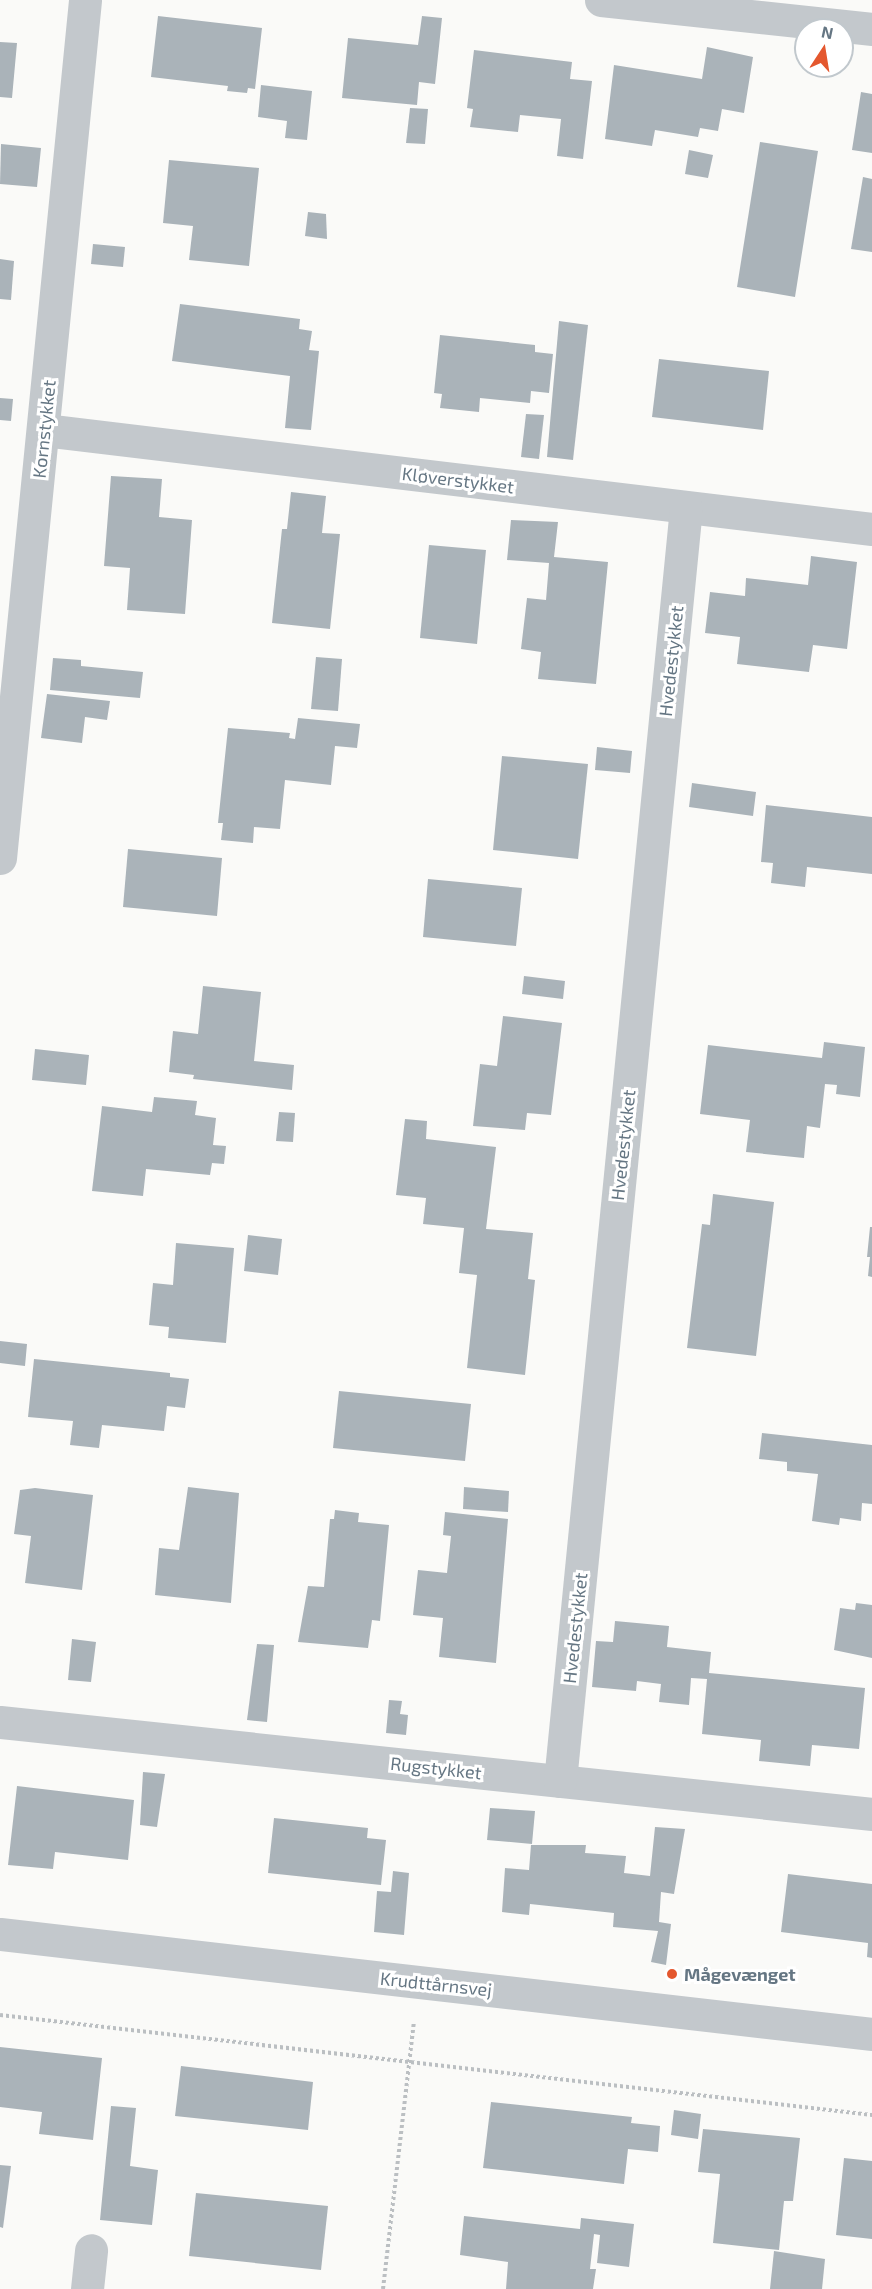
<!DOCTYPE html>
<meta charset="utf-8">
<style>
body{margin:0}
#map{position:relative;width:872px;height:2289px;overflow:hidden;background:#fafaf8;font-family:"Exo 2",sans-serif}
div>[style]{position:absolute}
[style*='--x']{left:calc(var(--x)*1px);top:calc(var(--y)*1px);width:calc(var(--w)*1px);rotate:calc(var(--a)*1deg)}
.building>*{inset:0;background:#aab3b9}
.path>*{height:4px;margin-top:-2px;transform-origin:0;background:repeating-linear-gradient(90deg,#bbbfc2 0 3px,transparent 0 6px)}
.minor>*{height:33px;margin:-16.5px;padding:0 16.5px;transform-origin:16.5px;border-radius:16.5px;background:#c3c8cc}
.dots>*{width:16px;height:16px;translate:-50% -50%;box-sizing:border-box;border:3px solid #fff;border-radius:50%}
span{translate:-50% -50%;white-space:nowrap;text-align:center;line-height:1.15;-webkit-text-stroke:6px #fff;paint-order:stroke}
.street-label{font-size:18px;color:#657683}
.poi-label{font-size:18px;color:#657683;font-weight:700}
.left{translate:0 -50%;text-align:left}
.north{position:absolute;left:794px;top:18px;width:60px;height:60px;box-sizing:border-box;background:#fff;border:2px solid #c1c8cd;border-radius:50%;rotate:12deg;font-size:16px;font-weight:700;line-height:24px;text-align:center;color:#657683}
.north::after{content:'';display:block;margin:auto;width:21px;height:27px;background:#e4572e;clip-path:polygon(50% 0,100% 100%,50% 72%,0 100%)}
</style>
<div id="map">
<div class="building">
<div style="clip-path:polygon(158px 16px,262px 28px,255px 89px,248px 88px,247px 93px,227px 91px,228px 86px,151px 77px)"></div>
<div style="clip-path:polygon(422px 16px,442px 18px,435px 84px,419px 82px,417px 105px,342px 98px,348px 38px,418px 45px)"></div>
<div style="clip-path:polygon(0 42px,17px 43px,12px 98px,0 97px)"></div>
<div style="clip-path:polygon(707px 47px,753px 57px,744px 113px,722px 109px,718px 131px,700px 128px,698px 137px,655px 130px,652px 146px,605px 139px,614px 65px,702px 79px)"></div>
<div style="clip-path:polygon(474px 50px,572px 62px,570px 79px,592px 81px,583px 159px,557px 156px,561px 119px,520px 115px,518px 132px,470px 127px,473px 109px,467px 108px)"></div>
<div style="clip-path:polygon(261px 85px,312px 91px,307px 140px,285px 138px,287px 121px,258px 117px)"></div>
<div style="clip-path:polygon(861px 92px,872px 94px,872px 153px,852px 150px)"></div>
<div style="clip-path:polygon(410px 108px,428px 109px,425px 144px,406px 143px)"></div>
<div style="clip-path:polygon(760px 142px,818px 151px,795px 297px,737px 287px)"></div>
<div style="clip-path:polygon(1px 144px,41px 148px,37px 187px,0 184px)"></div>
<div style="clip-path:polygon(689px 150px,713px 155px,708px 178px,685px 174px)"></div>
<div style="clip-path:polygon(169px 160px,259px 168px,249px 266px,189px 260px,193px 226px,163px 223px)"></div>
<div style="clip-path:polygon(863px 177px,872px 179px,872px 252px,851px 249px)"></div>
<div style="clip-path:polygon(308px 212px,326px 214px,327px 239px,305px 236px)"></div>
<div style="clip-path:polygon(93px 244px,125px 247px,123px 267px,91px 264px)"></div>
<div style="clip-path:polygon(0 259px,14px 261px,11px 300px,0 299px)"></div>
<div style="clip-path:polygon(180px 304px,300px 319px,299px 329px,312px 331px,309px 350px,319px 351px,311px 430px,285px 428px,290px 376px,172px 361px)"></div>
<div style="clip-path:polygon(559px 321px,588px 325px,573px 460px,547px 457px)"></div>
<div style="clip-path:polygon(440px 335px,535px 345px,535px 352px,553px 354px,549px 393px,531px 391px,530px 403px,480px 398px,479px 412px,440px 408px,442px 394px,434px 393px)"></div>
<div style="clip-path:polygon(659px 359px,769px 371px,763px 430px,652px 417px)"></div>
<div style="clip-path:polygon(0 398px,13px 399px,11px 421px,0 420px)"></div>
<div style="clip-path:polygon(526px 414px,544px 415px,539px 459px,521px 457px)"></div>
<div style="clip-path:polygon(111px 476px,162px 479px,159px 517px,192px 520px,185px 614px,127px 610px,130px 568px,104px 566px)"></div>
<div style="clip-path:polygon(291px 492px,326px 496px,322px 533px,340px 534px,330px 629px,272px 623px,282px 529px,287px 529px)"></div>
<div style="clip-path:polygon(511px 520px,558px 522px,554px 557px,608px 562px,596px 684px,538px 679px,541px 652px,521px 649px,527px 598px,546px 600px,549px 563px,507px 560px)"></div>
<div style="clip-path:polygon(429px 545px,486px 550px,477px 644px,420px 638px)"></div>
<div style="clip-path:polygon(811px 556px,857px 562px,847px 649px,813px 645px,809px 672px,737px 664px,740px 637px,705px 633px,710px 592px,745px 596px,746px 578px,808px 585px)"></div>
<div style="clip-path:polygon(316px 657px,342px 659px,338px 711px,311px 709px)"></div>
<div style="clip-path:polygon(53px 658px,81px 660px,81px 666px,143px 672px,140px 698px,50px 690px)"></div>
<div style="clip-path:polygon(47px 694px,110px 701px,107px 720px,85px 717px,82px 743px,41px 738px)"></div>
<div style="clip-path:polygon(298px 718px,360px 724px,357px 748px,335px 746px,331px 785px,285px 780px,280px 829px,254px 827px,253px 843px,221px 840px,223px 823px,218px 823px,228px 728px,290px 733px,289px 738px,295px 739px)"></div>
<div style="clip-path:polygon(597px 747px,632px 751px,630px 773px,595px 770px)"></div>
<div style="clip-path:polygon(502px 756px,588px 764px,578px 859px,493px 850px)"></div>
<div style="clip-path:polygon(692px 783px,756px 792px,753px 816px,689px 807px)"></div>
<div style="clip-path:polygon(766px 805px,872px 817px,872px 874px,807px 867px,805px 887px,771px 883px,773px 863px,761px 862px)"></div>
<div style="clip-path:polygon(128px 849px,222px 858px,217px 916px,123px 907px)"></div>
<div style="clip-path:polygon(428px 879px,522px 888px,516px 946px,423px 937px)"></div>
<div style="clip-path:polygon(524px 976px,565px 981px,563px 999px,522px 994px)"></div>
<div style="clip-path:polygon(203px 986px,261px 992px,254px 1061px,294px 1065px,292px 1090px,193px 1079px,194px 1075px,169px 1072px,173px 1031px,198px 1034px)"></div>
<div style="clip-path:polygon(503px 1016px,562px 1023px,551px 1115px,527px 1113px,525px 1130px,473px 1126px,480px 1064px,497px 1066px)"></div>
<div style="clip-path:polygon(824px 1042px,865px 1047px,860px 1097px,836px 1094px,837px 1085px,825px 1084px,820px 1128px,807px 1126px,804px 1158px,746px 1152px,750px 1120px,700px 1114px,708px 1045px,822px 1058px)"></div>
<div style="clip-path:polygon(35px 1049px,89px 1055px,86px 1085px,32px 1080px)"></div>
<div style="clip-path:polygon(154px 1097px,197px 1101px,195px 1115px,216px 1118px,213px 1145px,226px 1146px,224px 1164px,212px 1163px,210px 1175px,146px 1169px,143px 1196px,92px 1191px,102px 1106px,152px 1112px)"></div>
<div style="clip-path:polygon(279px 1112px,295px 1113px,293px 1142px,276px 1141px)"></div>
<div style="clip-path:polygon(405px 1119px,427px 1121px,426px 1139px,496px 1147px,486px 1229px,533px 1233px,528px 1279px,535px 1280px,525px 1375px,467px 1368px,477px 1275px,459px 1273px,464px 1228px,423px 1224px,426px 1198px,396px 1195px)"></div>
<div style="clip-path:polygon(713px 1194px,774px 1202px,756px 1356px,687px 1348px,702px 1224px,710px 1225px)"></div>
<div style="clip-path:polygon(870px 1227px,872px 1227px,872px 1277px,868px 1276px,870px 1257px,867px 1257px)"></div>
<div style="clip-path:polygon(248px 1235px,282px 1239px,278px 1275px,244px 1271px)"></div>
<div style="clip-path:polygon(176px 1243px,234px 1248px,226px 1343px,168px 1338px,169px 1327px,149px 1325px,153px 1283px,173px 1285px)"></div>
<div style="clip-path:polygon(0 1341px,27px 1344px,25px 1366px,0 1363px)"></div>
<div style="clip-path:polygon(34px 1359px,170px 1373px,170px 1377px,189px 1379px,185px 1408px,167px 1406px,164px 1431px,102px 1425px,99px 1448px,70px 1445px,73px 1421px,28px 1417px)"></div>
<div style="clip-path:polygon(339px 1391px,471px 1404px,465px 1461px,333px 1448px)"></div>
<div style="clip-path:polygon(762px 1433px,872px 1445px,872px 1504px,862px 1503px,861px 1521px,840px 1518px,839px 1525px,812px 1521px,818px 1474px,787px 1471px,787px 1462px,759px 1459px)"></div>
<div style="clip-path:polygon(188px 1487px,239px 1493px,231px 1603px,155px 1595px,159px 1548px,179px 1550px)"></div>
<div style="clip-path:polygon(464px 1487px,509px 1491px,508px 1512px,463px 1509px)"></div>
<div style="clip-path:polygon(35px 1488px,93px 1495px,82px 1590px,25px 1583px,31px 1536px,14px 1534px,20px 1490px)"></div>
<div style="clip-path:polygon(335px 1510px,359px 1513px,358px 1522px,389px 1525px,380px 1621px,372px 1620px,368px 1648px,298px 1642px,308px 1586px,324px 1587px,330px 1519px,334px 1519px)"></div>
<div style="clip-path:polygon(445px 1512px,508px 1519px,496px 1663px,439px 1657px,443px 1618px,413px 1615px,418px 1570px,447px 1573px,451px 1536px,443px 1535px)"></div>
<div style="clip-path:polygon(856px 1603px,872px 1605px,872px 1658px,834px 1650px,840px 1608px,855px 1610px)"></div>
<div style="clip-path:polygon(615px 1621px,669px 1626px,667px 1647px,711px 1652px,709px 1673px,865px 1688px,859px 1749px,812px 1745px,810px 1766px,759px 1761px,761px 1740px,702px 1734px,707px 1679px,691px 1678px,689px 1705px,659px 1702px,661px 1684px,637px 1681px,636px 1691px,592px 1687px,596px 1641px,613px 1642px)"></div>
<div style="clip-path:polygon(72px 1639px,96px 1642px,91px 1682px,68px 1680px)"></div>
<div style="clip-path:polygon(257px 1644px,274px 1645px,267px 1722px,247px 1720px)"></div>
<div style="clip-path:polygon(389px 1700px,402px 1701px,400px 1714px,408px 1715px,406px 1735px,386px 1733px)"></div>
<div style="clip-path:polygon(143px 1772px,165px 1774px,157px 1827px,140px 1825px)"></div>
<div style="clip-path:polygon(17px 1786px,134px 1800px,128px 1860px,55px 1852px,53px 1869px,8px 1865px)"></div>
<div style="clip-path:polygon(490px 1808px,535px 1811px,532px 1844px,487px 1840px)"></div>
<div style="clip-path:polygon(274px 1818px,368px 1828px,367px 1838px,386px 1840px,381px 1885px,268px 1873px)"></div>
<div style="clip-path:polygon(655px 1827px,685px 1829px,674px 1894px,661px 1892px,659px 1922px,671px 1924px,666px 1965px,651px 1962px,658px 1931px,613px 1927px,614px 1913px,530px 1904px,529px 1915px,502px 1912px,505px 1868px,529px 1870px,531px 1845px,586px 1845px,585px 1853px,626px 1856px,624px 1873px,650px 1876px)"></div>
<div style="clip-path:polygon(393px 1871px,409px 1873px,404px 1935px,374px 1932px,377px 1891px,391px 1892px)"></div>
<div style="clip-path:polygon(788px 1874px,872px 1884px,872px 1958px,867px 1957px,868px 1943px,781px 1932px)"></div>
<div style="clip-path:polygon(0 2047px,102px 2058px,93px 2140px,39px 2134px,42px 2112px,0 2107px)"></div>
<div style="clip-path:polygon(181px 2066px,313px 2082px,308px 2130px,175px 2116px)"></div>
<div style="clip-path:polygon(491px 2102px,632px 2117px,631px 2123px,660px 2126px,658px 2152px,628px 2149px,624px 2184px,483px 2168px)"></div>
<div style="clip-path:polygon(111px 2106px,136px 2108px,130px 2166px,158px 2170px,152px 2225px,100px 2220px)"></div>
<div style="clip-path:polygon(674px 2110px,701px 2114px,698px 2139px,671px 2135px)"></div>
<div style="clip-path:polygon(703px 2129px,800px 2138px,793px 2201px,784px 2201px,779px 2250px,713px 2243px,720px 2174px,698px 2172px)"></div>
<div style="clip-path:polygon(844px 2158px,872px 2161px,872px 2239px,836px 2235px)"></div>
<div style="clip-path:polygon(0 2165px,11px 2166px,3px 2228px,0 2227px)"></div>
<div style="clip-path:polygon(196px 2193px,328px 2206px,321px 2270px,189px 2256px)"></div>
<div style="clip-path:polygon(464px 2216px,580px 2229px,581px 2218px,634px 2224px,629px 2267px,597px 2263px,600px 2235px,594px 2234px,590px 2269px,596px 2269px,593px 2289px,506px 2289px,508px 2262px,460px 2255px)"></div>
<div style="clip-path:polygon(774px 2251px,825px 2259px,822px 2289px,770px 2289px)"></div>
</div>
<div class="path">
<div style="--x:0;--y:2015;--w:878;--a:6.54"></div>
<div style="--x:383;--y:2289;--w:269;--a:-83.4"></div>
</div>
<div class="minor">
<div style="--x:601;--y:0;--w:273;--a:6.1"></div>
<div style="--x:44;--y:430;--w:834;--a:6.82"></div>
<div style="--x:0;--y:858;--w:862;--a:-84.34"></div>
<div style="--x:0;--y:1722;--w:877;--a:6.02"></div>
<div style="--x:560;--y:1781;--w:1279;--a:-84.35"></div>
<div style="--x:0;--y:1934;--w:878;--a:6.54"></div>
<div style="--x:87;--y:2289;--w:39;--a:-84"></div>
</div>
<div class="dots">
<div style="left:672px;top:1974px;background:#e4572e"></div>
</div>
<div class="street-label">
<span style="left:44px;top:429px;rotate:-84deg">Kornstykket</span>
<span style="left:458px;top:480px;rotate:7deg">Kløverstykket</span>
<span style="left:671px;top:661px;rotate:-84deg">Hvedestykket</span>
<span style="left:623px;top:1145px;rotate:-84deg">Hvedestykket</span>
<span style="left:575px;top:1628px;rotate:-84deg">Hvedestykket</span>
<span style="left:436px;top:1768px;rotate:6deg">Rugstykket</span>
<span style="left:436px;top:1984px;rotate:6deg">Krudttårnsvej</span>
</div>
<div class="poi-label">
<span class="left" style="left:684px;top:1974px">Mågevænget</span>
</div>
<div class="north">N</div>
</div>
